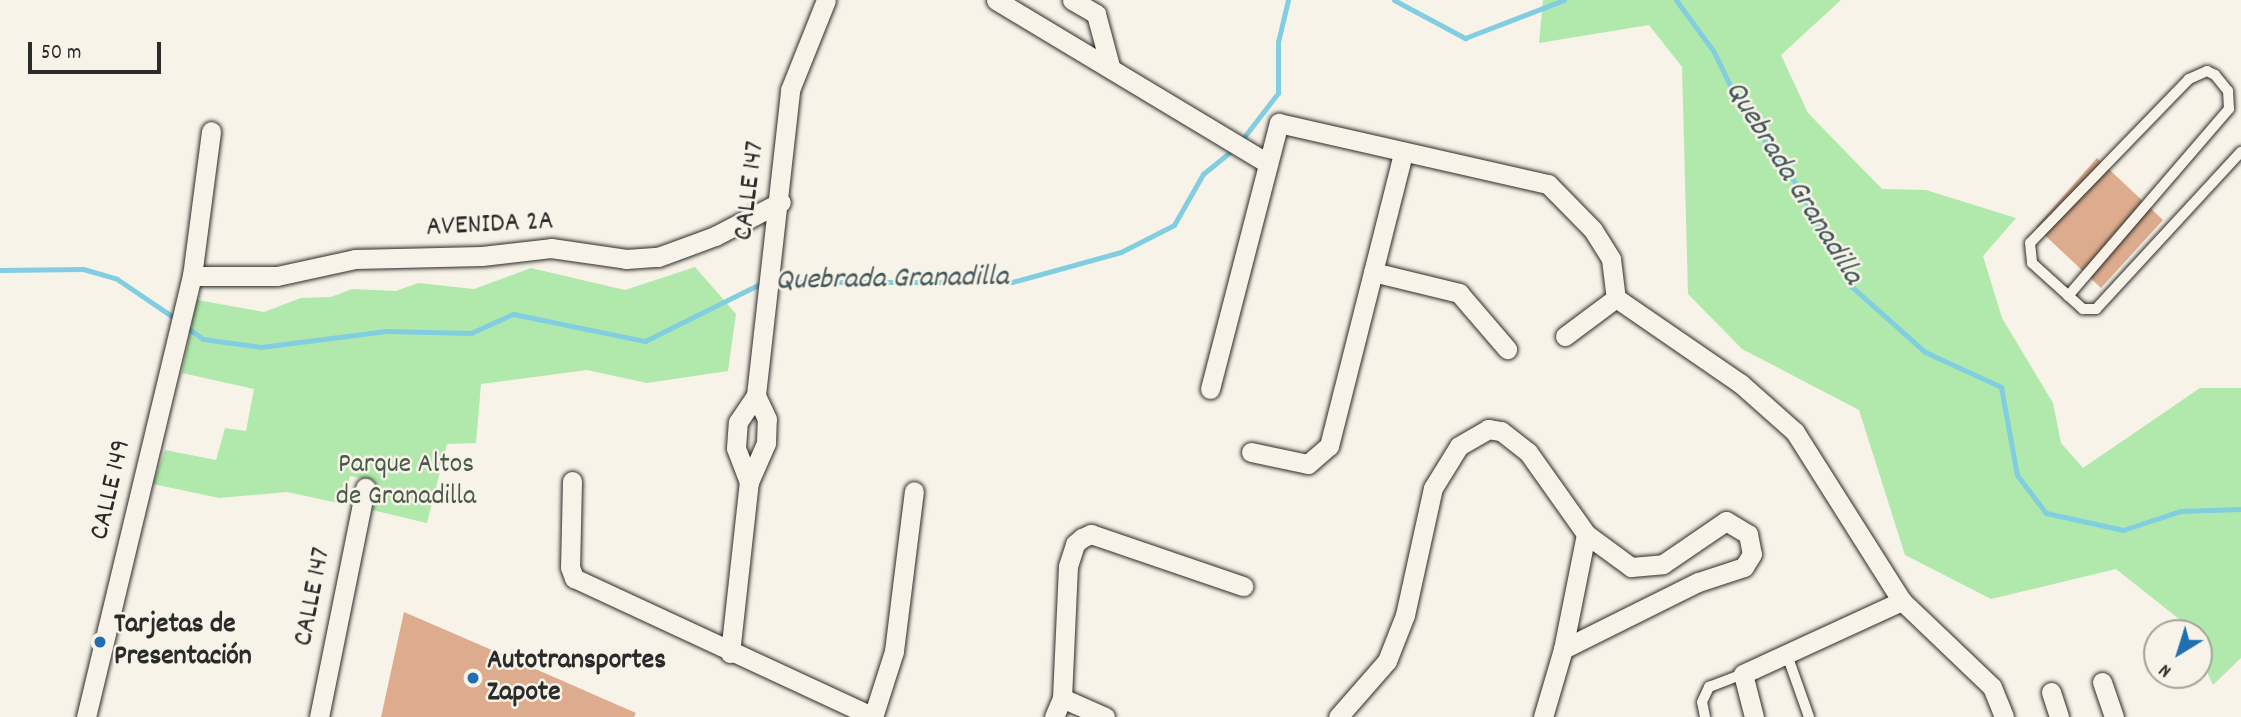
<!DOCTYPE html>
<meta charset="utf-8">
<style>
body{margin:0}
#map{position:relative;width:2241px;height:717px;overflow:hidden;background:#f7f3e8;font-family:Dekko,sans-serif}
div>[style]{position:absolute}
[style*='--x']{left:calc(var(--x)*1px);top:calc(var(--y)*1px);width:calc(var(--w)*1px);rotate:calc(var(--a)*1deg)}
.green>*{inset:0;background:#b1e9ac}
.stream>*{height:5px;margin:-2.5px;padding:0 2.5px;transform-origin:2.5px;border-radius:2.5px;background:#82cee1}
.building>*{inset:0;background:#ddac8e}
.roads{filter:drop-shadow(0 0 2px #2b2b2b) drop-shadow(0 0 2px #2b2b2b)}
.lane>*{height:10px;margin:-5px;padding:0 5px;transform-origin:5px;border-radius:5px;background:#f7f3e8}
.street>*{height:19px;margin:-9.5px;padding:0 9.5px;transform-origin:9.5px;border-radius:9.5px;background:#f7f3e8}
.dots>*{width:19px;height:19px;translate:-50% -50%;box-sizing:border-box;border:4px solid #f7f3e8;border-radius:50%}
span{translate:-50% -50%;white-space:nowrap;text-align:center;line-height:1.15;-webkit-text-stroke:5px #f7f3e8;paint-order:stroke}
.street-label{font-size:28px;color:#2b2b2b}
.park-label{font-size:28px;color:#4c5a4b}
.poi-label{font-size:28px;color:#2b2b2b;font-weight:700}
.left{translate:0 -50%;text-align:left}
.water-label{font-size:30px;color:#415458;font-style:italic}
.north{position:absolute;left:2143px;top:619px;width:70px;height:70px;box-sizing:border-box;background:#f7f3e8;border:2px solid #a5a39c;border-radius:50%;rotate:218deg;font-size:19px;font-weight:700;line-height:28px;text-align:center;color:#2b2b2b}
.north::after{content:'';display:block;margin:auto;width:24px;height:32px;background:#1f6fb2;clip-path:polygon(50% 0,100% 100%,50% 72%,0 100%)}
.scale{position:absolute;left:28px;top:42px;width:133px;height:32px;box-sizing:border-box;border:4px solid #2b2b2b;border-top:0;padding-left:9px;font-size:21px;line-height:24px;white-space:nowrap;color:#2b2b2b;-webkit-text-stroke:5px #f7f3e8;paint-order:stroke}
</style>
<div id="map">
<div class="green">
<div style="clip-path:polygon(1543px 0,1841px 0,1781px 55px,1808px 113px,1882px 189px,1926px 190px,2016px 218px,1983px 256px,2002px 318px,2053px 403px,2061px 443px,2083px 468px,2200px 388px,2241px 388px,2241px 658px,2213px 685px,2199px 655px,2199px 633px,2189px 633px,2184px 623px,2116px 569px,1991px 599px,1905px 555px,1859px 410px,1742px 349px,1688px 294px,1682px 67px,1649px 25px,1539px 43px)"></div>
<div style="clip-path:polygon(695px 267px,736px 314px,728px 371px,647px 383px,587px 370px,481px 384px,476px 443px,447px 444px,427px 523px,372px 510px,375px 481px,350px 476px,343px 504px,287px 492px,219px 498px,153px 484px,165px 450px,216px 460px,225px 428px,246px 431px,254px 389px,182px 373px,197px 300px,264px 312px,301px 298px,331px 297px,352px 289px,396px 291px,418px 283px,474px 289px,531px 268px,625px 290px)"></div>
</div>
<div class="stream">
<div style="--x:1394;--y:0;--w:81;--a:28.2"></div>
<div style="--x:1465;--y:38;--w:106;--a:-21"></div>
<div style="--x:1676;--y:0;--w:64;--a:53.8"></div>
<div style="--x:1714;--y:52;--w:62;--a:64.3"></div>
<div style="--x:1741;--y:108;--w:88;--a:53.8"></div>
<div style="--x:1793;--y:179;--w:122;--a:61.5"></div>
<div style="--x:1851;--y:286;--w:99;--a:41.7"></div>
<div style="--x:1925;--y:352;--w:84;--a:24.7"></div>
<div style="--x:2001;--y:387;--w:89;--a:79.7"></div>
<div style="--x:2017;--y:475;--w:48;--a:52.7"></div>
<div style="--x:2046;--y:513;--w:79;--a:12.4"></div>
<div style="--x:2123;--y:530;--w:60;--a:-18.4"></div>
<div style="--x:2180;--y:511;--w:61;--a:-1.9"></div>
<div style="--x:1241;--y:141;--w:61;--a:-52.4"></div>
<div style="--x:1278;--y:93;--w:51;--a:-90"></div>
<div style="--x:1278;--y:42;--w:43;--a:-76.6"></div>
<div style="--x:0;--y:270;--w:83;--a:-0.7"></div>
<div style="--x:83;--y:269;--w:35;--a:16"></div>
<div style="--x:117;--y:279;--w:71;--a:34.1"></div>
<div style="--x:772;--y:282;--w:240;--a:0"></div>
<div style="--x:1012;--y:282;--w:113;--a:-15.4"></div>
<div style="--x:1121;--y:252;--w:59;--a:-27"></div>
<div style="--x:1174;--y:225;--w:59;--a:-60.4"></div>
<div style="--x:1203;--y:174;--w:41;--a:-39.1"></div>
<div style="--x:183;--y:325;--w:24;--a:35"></div>
<div style="--x:203;--y:339;--w:59;--a:7.9"></div>
<div style="--x:261;--y:347;--w:126;--a:-7.3"></div>
<div style="--x:386;--y:331;--w:85;--a:1.3"></div>
<div style="--x:471;--y:333;--w:46;--a:-24.3"></div>
<div style="--x:513;--y:314;--w:135;--a:11.6"></div>
<div style="--x:645;--y:341;--w:131;--a:-26.4"></div>
</div>
<div class="building">
<div style="clip-path:polygon(2097px 158px,2163px 220px,2101px 288px,2036px 227px)"></div>
<div style="clip-path:polygon(404px 612px,478px 644px,636px 713px,634px 717px,381px 717px)"></div>
</div>
<div class="roads">
<div class="lane">
<div style="--x:2068;--y:296;--w:247;--a:-49.3"></div>
<div style="--x:2229;--y:109;--w:18;--a:-93"></div>
<div style="--x:2228;--y:91;--w:21;--a:-129"></div>
<div style="--x:2215;--y:75;--w:9;--a:-153"></div>
<div style="--x:2207;--y:71;--w:20;--a:156"></div>
<div style="--x:2189;--y:79;--w:228;--a:134.1"></div>
<div style="--x:2030;--y:243;--w:20;--a:84"></div>
<div style="--x:2032;--y:263;--w:69;--a:42"></div>
<div style="--x:2083;--y:309;--w:13;--a:0"></div>
<div style="--x:2096;--y:309;--w:214;--a:-47.3"></div>
<div style="--x:1786;--y:652;--w:69;--a:70.5"></div>
<div style="--x:1705;--y:717;--w:15;--a:-101"></div>
<div style="--x:1702;--y:702;--w:17;--a:-65"></div>
<div style="--x:1709;--y:687;--w:36;--a:-21"></div>
</div>
<div class="street">
<div style="--x:996;--y:0;--w:316;--a:31"></div>
<div style="--x:1072;--y:0;--w:28;--a:30"></div>
<div style="--x:1096;--y:14;--w:54;--a:74.9"></div>
<div style="--x:1373;--y:272;--w:89;--a:13.7"></div>
<div style="--x:1459;--y:293;--w:74;--a:49.4"></div>
<div style="--x:192;--y:276;--w:85;--a:0"></div>
<div style="--x:277;--y:276;--w:80;--a:-12.3"></div>
<div style="--x:355;--y:259;--w:127;--a:-1.4"></div>
<div style="--x:482;--y:256;--w:69;--a:-6.6"></div>
<div style="--x:551;--y:248;--w:76;--a:8.3"></div>
<div style="--x:626;--y:259;--w:32;--a:-4"></div>
<div style="--x:658;--y:257;--w:61;--a:-20.2"></div>
<div style="--x:715;--y:236;--w:74;--a:-27.3"></div>
<div style="--x:1565;--y:336;--w:64;--a:-36.7"></div>
<div style="--x:1616;--y:298;--w:152;--a:34.5"></div>
<div style="--x:1741;--y:384;--w:72;--a:41.6"></div>
<div style="--x:1795;--y:432;--w:200;--a:57.7"></div>
<div style="--x:1902;--y:601;--w:124;--a:43.7"></div>
<div style="--x:1992;--y:687;--w:32;--a:68"></div>
<div style="--x:1210;--y:389;--w:275;--a:-75.5"></div>
<div style="--x:1279;--y:123;--w:276;--a:12.8"></div>
<div style="--x:1548;--y:184;--w:64;--a:45.6"></div>
<div style="--x:1593;--y:230;--w:34;--a:58"></div>
<div style="--x:1611;--y:259;--w:39;--a:83"></div>
<div style="--x:756;--y:395;--w:307;--a:-83.6"></div>
<div style="--x:790;--y:90;--w:97;--a:-68.2"></div>
<div style="--x:1251;--y:452;--w:58;--a:11.9"></div>
<div style="--x:1308;--y:464;--w:28;--a:-41"></div>
<div style="--x:1329;--y:446;--w:302;--a:-75.8"></div>
<div style="--x:572;--y:481;--w:86;--a:91.3"></div>
<div style="--x:570;--y:567;--w:12;--a:70"></div>
<div style="--x:574;--y:578;--w:330;--a:24.9"></div>
<div style="--x:873;--y:717;--w:69;--a:-72.3"></div>
<div style="--x:894;--y:651;--w:161;--a:-82.9"></div>
<div style="--x:749;--y:482;--w:36;--a:-111"></div>
<div style="--x:736;--y:448;--w:26;--a:-86"></div>
<div style="--x:738;--y:422;--w:32;--a:-56"></div>
<div style="--x:730;--y:653;--w:172;--a:-83.7"></div>
<div style="--x:749;--y:482;--w:43;--a:-66.4"></div>
<div style="--x:766;--y:443;--w:24;--a:-88"></div>
<div style="--x:767;--y:419;--w:26;--a:-115"></div>
<div style="--x:2102;--y:682;--w:37;--a:71"></div>
<div style="--x:2051;--y:692;--w:26;--a:72"></div>
<div style="--x:1062;--y:698;--w:47;--a:23.8"></div>
<div style="--x:86;--y:717;--w:454;--a:-76.5"></div>
<div style="--x:192;--y:276;--w:146;--a:-82.5"></div>
<div style="--x:319;--y:717;--w:234;--a:-78.6"></div>
<div style="--x:1054;--y:717;--w:21;--a:-67"></div>
<div style="--x:1062;--y:698;--w:132;--a:-87.4"></div>
<div style="--x:1068;--y:566;--w:23;--a:-72"></div>
<div style="--x:1075;--y:544;--w:9;--a:-41"></div>
<div style="--x:1082;--y:538;--w:10;--a:-24"></div>
<div style="--x:1091;--y:534;--w:161;--a:18.9"></div>
<div style="--x:1338;--y:717;--w:74;--a:-48.8"></div>
<div style="--x:1387;--y:661;--w:49;--a:-68.6"></div>
<div style="--x:1405;--y:615;--w:130;--a:-77.6"></div>
<div style="--x:1433;--y:488;--w:49;--a:-58.2"></div>
<div style="--x:1459;--y:446;--w:34;--a:-30"></div>
<div style="--x:1488;--y:429;--w:13;--a:9"></div>
<div style="--x:1501;--y:431;--w:34;--a:38"></div>
<div style="--x:1528;--y:452;--w:100;--a:54.7"></div>
<div style="--x:1586;--y:534;--w:56;--a:36.3"></div>
<div style="--x:1631;--y:567;--w:32;--a:-5"></div>
<div style="--x:1663;--y:564;--w:76;--a:-34.3"></div>
<div style="--x:1726;--y:521;--w:26;--a:31"></div>
<div style="--x:1748;--y:534;--w:20;--a:79"></div>
<div style="--x:1752;--y:554;--w:15;--a:122"></div>
<div style="--x:1744;--y:567;--w:48;--a:161.9"></div>
<div style="--x:1698;--y:582;--w:151;--a:153.6"></div>
<div style="--x:1543;--y:717;--w:71;--a:-73.6"></div>
<div style="--x:1563;--y:649;--w:117;--a:-78.7"></div>
<div style="--x:1754;--y:717;--w:44;--a:-104.3"></div>
<div style="--x:1743;--y:674;--w:175;--a:-24.7"></div>
</div>
</div>
<div class="dots">
<div style="left:100px;top:642px;background:#1f6fb2"></div>
<div style="left:473px;top:678px;background:#1f6fb2"></div>
</div>
<div class="street-label">
<span style="left:751px;top:191px;rotate:-83deg">CALLE 147</span>
<span style="left:490px;top:226px;rotate:-3deg">AVENIDA 2A</span>
<span style="left:112px;top:490px;rotate:-77deg">CALLE 149</span>
<span style="left:314px;top:597px;rotate:-79deg">CALLE 147</span>
</div>
<div class="park-label">
<span style="left:406px;top:482px">Parque Altos<br>de Granadilla</span>
</div>
<div class="poi-label">
<span class="left" style="left:114px;top:642px">Tarjetas de<br>Presentación</span>
<span class="left" style="left:487px;top:678px">Autotransportes<br>Zapote</span>
</div>
<div class="water-label">
<span style="left:1792px;top:184px;rotate:58deg">Quebrada Granadilla</span>
<span style="left:892px;top:281px;rotate:-1deg">Quebrada Granadilla</span>
</div>
<div class="north">N</div>
<div class="scale">50 m</div>
</div>
